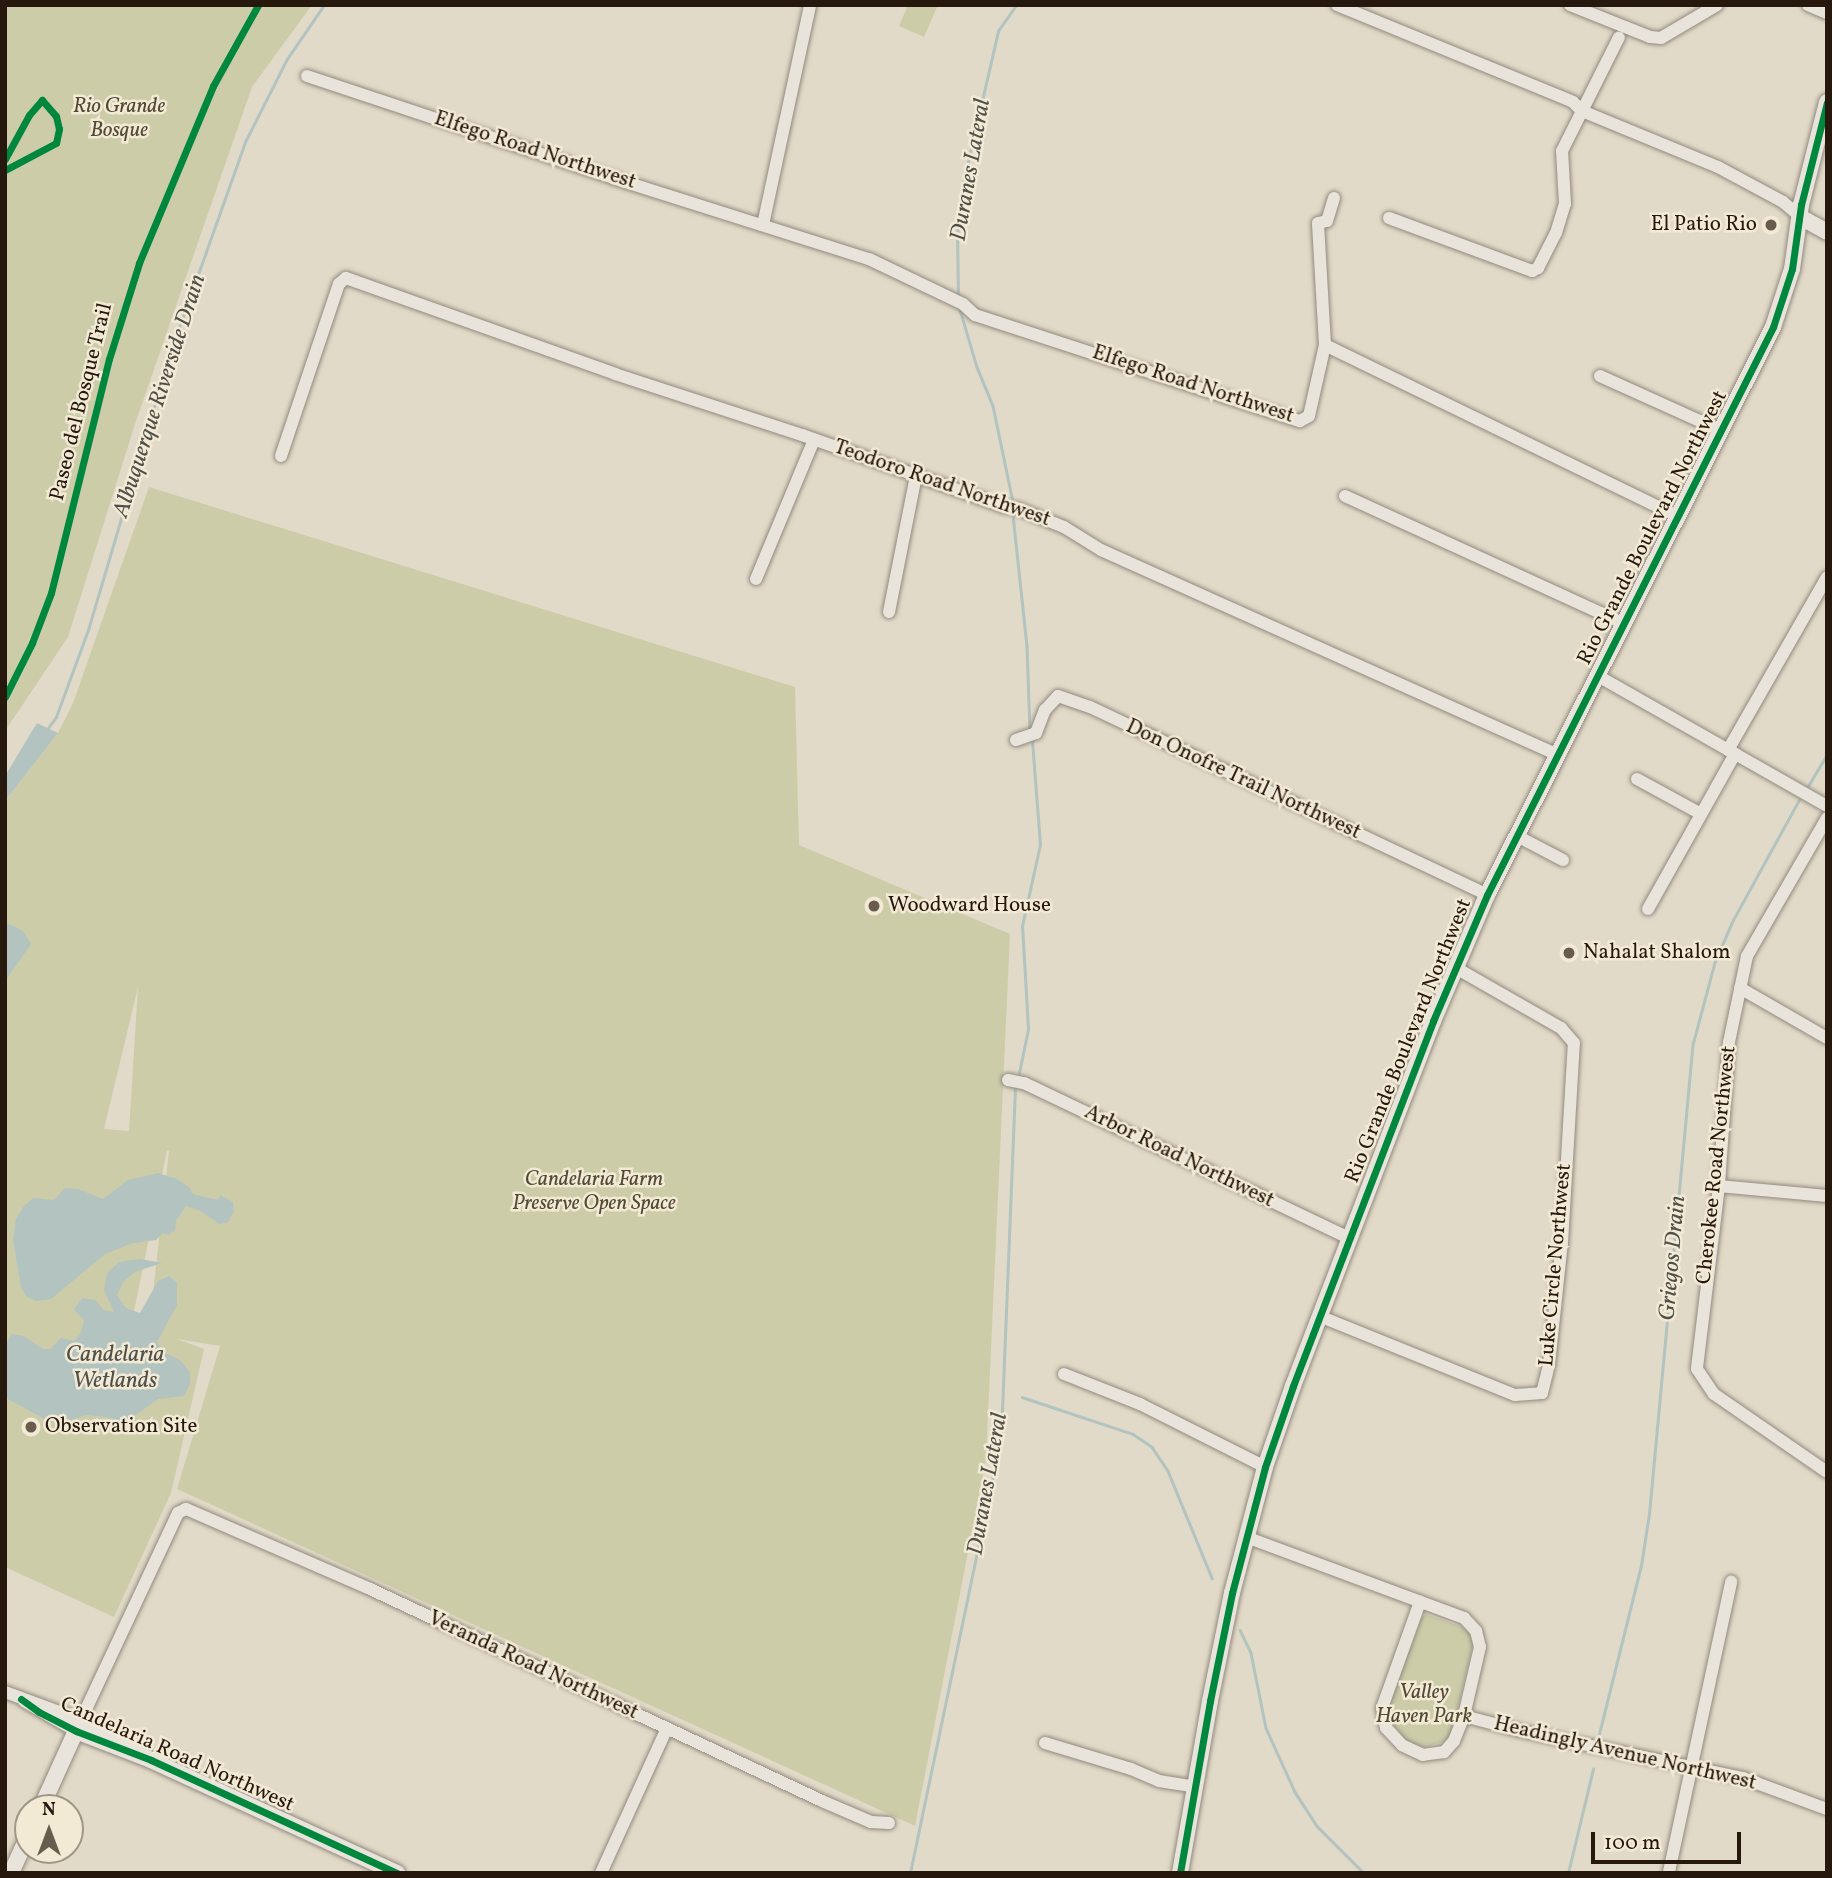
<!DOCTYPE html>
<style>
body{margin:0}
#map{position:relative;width:1832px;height:1878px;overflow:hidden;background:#e2dac8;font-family:Vollkorn,serif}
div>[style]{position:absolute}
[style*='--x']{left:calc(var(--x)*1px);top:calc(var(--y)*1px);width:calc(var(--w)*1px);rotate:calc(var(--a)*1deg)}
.green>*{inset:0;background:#cccca9}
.water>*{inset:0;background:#b2c3c0}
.stream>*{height:2.5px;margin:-1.25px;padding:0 1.25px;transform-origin:1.25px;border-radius:1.25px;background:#b2c3c0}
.roads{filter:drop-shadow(0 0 2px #918a7f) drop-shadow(0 0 2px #918a7f)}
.street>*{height:12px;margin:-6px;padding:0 6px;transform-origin:6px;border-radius:6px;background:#e8e4dc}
.secondary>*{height:16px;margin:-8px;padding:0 8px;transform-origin:8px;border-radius:8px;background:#e8e4dc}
.cycleway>*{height:7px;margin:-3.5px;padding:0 3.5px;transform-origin:3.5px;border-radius:3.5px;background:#00873e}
.dots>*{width:19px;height:19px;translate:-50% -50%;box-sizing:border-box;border:4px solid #f3ead5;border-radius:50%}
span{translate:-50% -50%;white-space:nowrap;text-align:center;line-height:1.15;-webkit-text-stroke:5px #f3ead5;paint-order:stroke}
.park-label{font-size:21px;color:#524a34;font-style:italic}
.street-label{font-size:21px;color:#26180d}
.poi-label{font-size:21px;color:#26180d}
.right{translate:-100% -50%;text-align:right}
.left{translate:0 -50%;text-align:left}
.water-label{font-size:23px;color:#50504b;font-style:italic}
.frame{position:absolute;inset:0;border:7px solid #26180d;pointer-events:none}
.north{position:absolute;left:14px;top:1794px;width:70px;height:70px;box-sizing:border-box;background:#f3ead5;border:2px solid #a19685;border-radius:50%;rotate:0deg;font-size:19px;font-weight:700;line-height:28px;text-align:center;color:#26180d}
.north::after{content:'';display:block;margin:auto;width:24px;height:32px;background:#685c4e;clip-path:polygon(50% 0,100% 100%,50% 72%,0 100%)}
.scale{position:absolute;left:1591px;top:1832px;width:150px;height:32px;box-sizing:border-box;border:4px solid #26180d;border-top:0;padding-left:9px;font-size:21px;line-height:24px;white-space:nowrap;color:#26180d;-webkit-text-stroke:5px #f3ead5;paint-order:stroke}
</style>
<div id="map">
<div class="green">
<div style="clip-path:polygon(5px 5px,312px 5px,252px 87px,135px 424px,68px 637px,5px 731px)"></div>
<div style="clip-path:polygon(908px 5px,938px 5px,924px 37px,899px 26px)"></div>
<div style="clip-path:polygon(evenodd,149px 487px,795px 687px,799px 845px,1010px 934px,986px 1459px,915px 1826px,177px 1489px,220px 1346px,177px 1339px,204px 1349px,171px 1493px,114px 1617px,5px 1567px,5px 801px,58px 733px,73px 703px,149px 487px,138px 987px,129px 1131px,104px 1129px,138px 987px,149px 487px,167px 1151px,169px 1151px,149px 1328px,132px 1321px,167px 1151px)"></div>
<div style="clip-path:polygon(1426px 1614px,1462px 1627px,1469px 1632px,1473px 1644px,1452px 1733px,1443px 1742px,1424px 1747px,1407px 1742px,1394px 1726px,1390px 1715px,1390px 1701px,1422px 1617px)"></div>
</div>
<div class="water">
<div style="clip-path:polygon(37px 723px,58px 733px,5px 801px,5px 776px)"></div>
<div style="clip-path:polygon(5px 922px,23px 931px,31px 944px,5px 981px)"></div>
<div style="clip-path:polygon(158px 1173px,177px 1179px,190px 1188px,193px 1194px,218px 1200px,220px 1195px,233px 1202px,234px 1211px,228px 1222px,219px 1224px,201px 1211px,186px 1206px,176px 1221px,175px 1230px,169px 1235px,163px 1233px,156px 1240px,133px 1243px,105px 1254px,51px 1299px,37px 1301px,27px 1297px,21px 1288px,13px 1240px,16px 1219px,24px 1206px,33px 1198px,54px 1200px,65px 1188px,78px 1189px,103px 1199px,128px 1180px)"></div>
<div style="clip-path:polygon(140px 1259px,162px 1263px,135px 1272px,123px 1282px,117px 1295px,126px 1308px,140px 1313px,158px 1281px,169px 1276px,177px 1283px,177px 1305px,157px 1342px,163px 1352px,180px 1360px,190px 1372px,190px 1384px,184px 1396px,158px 1399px,123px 1424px,106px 1417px,87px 1415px,67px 1421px,50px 1422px,8px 1399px,5px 1395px,5px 1346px,12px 1334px,24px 1336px,43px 1349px,50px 1349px,61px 1338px,74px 1341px,81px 1333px,84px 1320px,74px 1310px,82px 1298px,95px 1300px,104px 1310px,114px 1312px,104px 1290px,107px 1273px,119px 1262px)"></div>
</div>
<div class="stream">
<div style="--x:958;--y:296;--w:61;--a:-90.9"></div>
<div style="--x:957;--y:235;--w:52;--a:-83.4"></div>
<div style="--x:963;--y:183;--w:156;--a:-77"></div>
<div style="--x:998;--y:31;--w:32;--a:-55"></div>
<div style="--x:959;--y:306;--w:64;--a:73.6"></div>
<div style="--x:977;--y:367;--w:42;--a:67.7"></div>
<div style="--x:993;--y:406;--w:98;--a:78.2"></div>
<div style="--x:1013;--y:515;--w:132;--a:83.9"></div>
<div style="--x:1027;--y:646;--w:85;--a:88"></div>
<div style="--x:46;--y:731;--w:17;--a:-54"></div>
<div style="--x:56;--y:717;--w:93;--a:-69.8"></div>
<div style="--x:88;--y:630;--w:289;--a:-73.5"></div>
<div style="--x:170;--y:353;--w:224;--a:-70.4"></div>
<div style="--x:245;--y:142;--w:93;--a:-63.2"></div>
<div style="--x:287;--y:59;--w:65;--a:-55.6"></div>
<div style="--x:1808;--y:786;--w:37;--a:-59"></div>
<div style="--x:1019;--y:1073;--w:45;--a:-78.4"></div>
<div style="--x:1028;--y:1029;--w:103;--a:-93.3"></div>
<div style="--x:1022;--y:926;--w:83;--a:-77.5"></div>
<div style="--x:1040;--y:845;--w:104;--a:-94.4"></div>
<div style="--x:1022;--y:1397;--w:117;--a:18.4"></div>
<div style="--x:1133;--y:1434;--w:23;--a:34"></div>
<div style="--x:1152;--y:1447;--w:29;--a:56"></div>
<div style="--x:1168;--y:1471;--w:116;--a:67.6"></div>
<div style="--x:1240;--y:1630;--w:25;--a:64"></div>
<div style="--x:1251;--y:1653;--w:76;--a:78.7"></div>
<div style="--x:1266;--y:1728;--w:70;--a:65.6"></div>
<div style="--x:1295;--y:1792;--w:40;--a:57.1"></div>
<div style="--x:1317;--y:1826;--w:66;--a:45"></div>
<div style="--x:1599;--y:1734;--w:173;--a:-76"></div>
<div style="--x:1641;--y:1566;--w:53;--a:-81.3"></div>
<div style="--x:1649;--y:1514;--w:473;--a:-84.7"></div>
<div style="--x:1693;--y:1043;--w:85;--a:-75"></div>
<div style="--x:1715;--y:961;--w:45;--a:-66.3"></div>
<div style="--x:1733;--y:920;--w:137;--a:-61.2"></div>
<div style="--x:910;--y:1873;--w:446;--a:-78.2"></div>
<div style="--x:1001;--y:1436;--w:347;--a:-87.7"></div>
<div style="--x:1568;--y:1873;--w:107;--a:-76.5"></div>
</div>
<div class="roads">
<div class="street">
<div style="--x:1337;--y:5;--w:255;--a:22.3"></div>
<div style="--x:1573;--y:102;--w:13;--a:45"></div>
<div style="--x:1582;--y:111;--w:147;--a:22.4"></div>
<div style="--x:1718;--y:167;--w:74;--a:28.3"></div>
<div style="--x:1783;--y:202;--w:25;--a:40"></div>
<div style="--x:1570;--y:5;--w:86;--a:21.8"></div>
<div style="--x:1650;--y:37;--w:11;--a:5"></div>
<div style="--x:1661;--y:38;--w:65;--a:-30.5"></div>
<div style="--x:1808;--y:5;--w:21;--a:23"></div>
<div style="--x:307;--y:76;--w:323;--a:18.4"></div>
<div style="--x:613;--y:178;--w:269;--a:17.6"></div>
<div style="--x:869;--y:259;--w:104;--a:25.6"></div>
<div style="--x:963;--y:304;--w:16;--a:43"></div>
<div style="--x:975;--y:315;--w:342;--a:18.1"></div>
<div style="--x:1300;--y:421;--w:10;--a:-29"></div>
<div style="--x:1309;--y:416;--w:73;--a:-77.3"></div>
<div style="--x:1325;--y:345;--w:391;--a:25.9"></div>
<div style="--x:1389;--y:218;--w:153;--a:20.3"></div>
<div style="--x:1532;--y:271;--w:7;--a:-27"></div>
<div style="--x:1538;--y:268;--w:39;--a:-63"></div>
<div style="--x:1556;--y:233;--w:30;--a:-73"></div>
<div style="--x:1565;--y:204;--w:53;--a:-93.2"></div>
<div style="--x:1562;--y:151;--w:127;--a:-63.4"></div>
<div style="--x:763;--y:225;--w:225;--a:-77.9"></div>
<div style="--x:1325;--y:345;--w:122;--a:-93.3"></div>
<div style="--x:1318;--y:223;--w:9;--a:-13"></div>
<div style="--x:1327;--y:221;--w:24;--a:-73"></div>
<div style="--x:1600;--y:376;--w:134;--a:24.3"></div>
<div style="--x:281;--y:456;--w:182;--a:-71.4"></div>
<div style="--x:339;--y:284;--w:9;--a:-41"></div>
<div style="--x:346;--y:278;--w:286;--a:19.6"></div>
<div style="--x:615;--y:374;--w:197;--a:18.1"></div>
<div style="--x:802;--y:435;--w:215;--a:19.5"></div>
<div style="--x:1005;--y:507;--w:14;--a:8"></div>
<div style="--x:1019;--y:509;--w:48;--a:21.8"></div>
<div style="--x:1064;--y:527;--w:44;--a:31.9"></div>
<div style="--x:1101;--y:550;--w:501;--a:24.16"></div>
<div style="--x:1345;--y:496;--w:308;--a:24.6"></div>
<div style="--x:756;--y:579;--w:151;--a:-67.4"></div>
<div style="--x:889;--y:612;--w:139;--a:-78.8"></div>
<div style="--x:1598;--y:676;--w:263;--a:29.6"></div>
<div style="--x:1016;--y:740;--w:21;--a:-19"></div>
<div style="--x:1036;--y:733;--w:25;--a:-69"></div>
<div style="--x:1045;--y:710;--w:19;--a:-47"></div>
<div style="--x:1058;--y:696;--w:34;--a:19"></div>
<div style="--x:1090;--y:707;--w:439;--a:25.3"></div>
<div style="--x:1728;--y:750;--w:199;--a:-60.2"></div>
<div style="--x:1637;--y:779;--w:71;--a:28.7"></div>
<div style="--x:1827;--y:818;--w:160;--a:120.1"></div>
<div style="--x:1747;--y:956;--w:88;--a:101.8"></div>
<div style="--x:1729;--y:1042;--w:144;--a:94"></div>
<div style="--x:1719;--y:1186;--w:184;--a:96.9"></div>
<div style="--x:1697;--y:1369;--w:30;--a:56"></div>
<div style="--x:1714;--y:1394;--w:137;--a:34.6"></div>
<div style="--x:1517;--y:836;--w:52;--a:27.6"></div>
<div style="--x:1648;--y:909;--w:178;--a:-60.7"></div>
<div style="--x:1740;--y:988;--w:100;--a:29.9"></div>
<div style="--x:1008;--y:1080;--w:16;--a:11"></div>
<div style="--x:1024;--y:1083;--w:360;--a:25.5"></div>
<div style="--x:1719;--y:1186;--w:108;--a:5.3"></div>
<div style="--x:1319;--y:1316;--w:211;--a:22"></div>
<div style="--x:1515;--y:1395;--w:27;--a:-4"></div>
<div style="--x:1542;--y:1393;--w:30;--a:-76"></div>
<div style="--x:1549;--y:1364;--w:122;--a:-83.9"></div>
<div style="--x:1562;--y:1243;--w:200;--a:-86.6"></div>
<div style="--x:1574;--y:1043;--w:20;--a:-131"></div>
<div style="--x:1561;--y:1028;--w:123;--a:-150.3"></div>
<div style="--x:1064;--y:1374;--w:82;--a:21.5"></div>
<div style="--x:1140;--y:1404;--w:140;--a:26.7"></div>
<div style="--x:1246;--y:1537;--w:233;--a:20.4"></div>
<div style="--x:1464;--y:1618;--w:18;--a:47"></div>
<div style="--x:1476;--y:1631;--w:16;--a:76"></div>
<div style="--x:1480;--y:1647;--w:71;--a:103.1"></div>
<div style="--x:1464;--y:1716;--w:27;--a:112"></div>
<div style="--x:1454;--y:1741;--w:15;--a:132"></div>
<div style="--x:1444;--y:1752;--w:21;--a:172"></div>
<div style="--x:1423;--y:1755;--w:23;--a:-155"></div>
<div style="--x:1402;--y:1745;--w:23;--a:-133"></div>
<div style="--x:1386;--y:1728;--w:20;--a:-101"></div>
<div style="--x:1382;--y:1708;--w:113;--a:-70.3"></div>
<div style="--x:5;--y:1692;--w:81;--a:20.2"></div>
<div style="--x:81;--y:1720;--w:229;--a:-64.9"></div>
<div style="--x:178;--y:1513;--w:9;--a:-27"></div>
<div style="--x:186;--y:1509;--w:198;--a:23.5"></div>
<div style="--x:368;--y:1588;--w:501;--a:25.13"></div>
<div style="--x:822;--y:1801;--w:53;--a:23.2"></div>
<div style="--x:871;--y:1822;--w:18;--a:3"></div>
<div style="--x:24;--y:1701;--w:60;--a:30"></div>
<div style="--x:1464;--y:1716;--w:59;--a:14.7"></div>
<div style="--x:1521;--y:1731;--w:227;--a:12"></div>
<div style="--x:1743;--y:1778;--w:90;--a:20.3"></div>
<div style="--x:1045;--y:1743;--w:90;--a:16.8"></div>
<div style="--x:1131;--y:1769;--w:30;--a:23"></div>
<div style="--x:1159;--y:1781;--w:36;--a:9"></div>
<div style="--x:1669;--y:1872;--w:297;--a:-77.9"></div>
<div style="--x:601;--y:1873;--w:159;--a:-65.5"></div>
</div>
<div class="secondary">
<div style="--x:1802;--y:218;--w:29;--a:29"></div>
<div style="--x:76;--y:1731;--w:80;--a:21.1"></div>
<div style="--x:151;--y:1760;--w:271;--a:24.7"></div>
<div style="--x:41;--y:1808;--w:97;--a:-65.6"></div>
<div style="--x:81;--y:1720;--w:38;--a:25"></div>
<div style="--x:116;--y:1736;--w:23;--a:34"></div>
<div style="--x:11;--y:1873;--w:41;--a:-65.3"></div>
<div style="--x:1180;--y:1873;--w:175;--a:-80.1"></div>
<div style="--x:1210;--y:1701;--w:110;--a:-78.5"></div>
<div style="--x:1232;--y:1593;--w:130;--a:-75.3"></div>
<div style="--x:1265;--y:1467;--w:86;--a:-70.9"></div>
<div style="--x:1293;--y:1386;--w:391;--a:-69"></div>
<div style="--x:1433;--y:1021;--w:137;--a:-66.8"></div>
<div style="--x:1487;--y:895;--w:636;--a:-63.27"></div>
<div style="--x:1773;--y:327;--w:61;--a:-71.9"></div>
<div style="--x:1792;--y:269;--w:65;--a:-82"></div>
<div style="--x:1801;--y:205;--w:106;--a:-75.8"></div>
</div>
</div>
<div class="cycleway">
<div style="--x:5;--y:159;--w:50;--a:-61.4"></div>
<div style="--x:29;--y:115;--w:20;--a:-49"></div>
<div style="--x:42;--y:100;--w:21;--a:49"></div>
<div style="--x:56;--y:116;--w:13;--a:77"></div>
<div style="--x:59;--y:129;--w:14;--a:102"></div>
<div style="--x:56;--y:143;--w:58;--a:152.1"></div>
<div style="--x:5;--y:697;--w:60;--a:-63.4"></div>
<div style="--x:32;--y:643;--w:53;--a:-69.2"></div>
<div style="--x:51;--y:593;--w:241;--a:-76.1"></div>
<div style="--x:109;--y:359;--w:101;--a:-72.6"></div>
<div style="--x:139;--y:263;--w:192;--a:-67.3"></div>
<div style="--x:213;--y:86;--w:93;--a:-60.9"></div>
<div style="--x:21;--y:1699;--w:22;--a:36"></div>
<div style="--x:39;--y:1712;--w:42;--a:27.2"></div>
<div style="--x:76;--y:1731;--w:80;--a:21.1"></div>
<div style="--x:151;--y:1760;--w:271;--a:24.7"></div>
<div style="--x:1180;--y:1873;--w:175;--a:-80.1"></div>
<div style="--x:1210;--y:1701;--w:110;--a:-78.5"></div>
<div style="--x:1232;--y:1593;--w:130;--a:-75.3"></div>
<div style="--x:1265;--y:1467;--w:86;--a:-70.9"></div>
<div style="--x:1293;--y:1386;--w:391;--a:-69"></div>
<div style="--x:1433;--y:1021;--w:137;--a:-66.8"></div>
<div style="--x:1487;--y:895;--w:636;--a:-63.27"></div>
<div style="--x:1773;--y:327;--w:61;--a:-71.9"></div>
<div style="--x:1792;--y:269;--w:65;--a:-82"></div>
<div style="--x:1801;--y:205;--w:106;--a:-75.8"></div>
</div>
<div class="dots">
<div style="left:1771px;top:225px;background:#685c4e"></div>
<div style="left:874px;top:906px;background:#685c4e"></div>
<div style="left:1569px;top:953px;background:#685c4e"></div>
<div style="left:31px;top:1427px;background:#685c4e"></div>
</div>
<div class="park-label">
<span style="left:119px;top:119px">Rio Grande<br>Bosque</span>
<span style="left:594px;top:1192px">Candelaria Farm<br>Preserve Open Space</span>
<span style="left:1424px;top:1705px">Valley<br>Haven Park</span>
</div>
<div class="street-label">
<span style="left:535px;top:151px;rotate:18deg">Elfego Road Northwest</span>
<span style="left:1193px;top:385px;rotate:18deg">Elfego Road Northwest</span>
<span style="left:82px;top:402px;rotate:-76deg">Paseo del Bosque Trail</span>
<span style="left:942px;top:484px;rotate:19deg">Teodoro Road Northwest</span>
<span style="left:1653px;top:528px;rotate:-63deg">Rio Grande Boulevard Northwest</span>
<span style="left:1243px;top:780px;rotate:25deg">Don Onofre Trail Northwest</span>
<span style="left:1409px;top:1041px;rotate:-68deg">Rio Grande Boulevard Northwest</span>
<span style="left:1179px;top:1157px;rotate:26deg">Arbor Road Northwest</span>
<span style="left:1717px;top:1165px;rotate:-84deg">Cherokee Road Northwest</span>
<span style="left:1556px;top:1265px;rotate:-85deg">Luke Circle Northwest</span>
<span style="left:533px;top:1666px;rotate:25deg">Veranda Road Northwest</span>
<span style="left:1625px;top:1754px;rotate:13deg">Headingly Avenue Northwest</span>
<span style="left:177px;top:1755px;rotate:24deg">Candelaria Road Northwest</span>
</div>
<div class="poi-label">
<span class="right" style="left:1757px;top:225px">El Patio Rio</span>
<span class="left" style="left:888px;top:906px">Woodward House</span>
<span class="left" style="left:1583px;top:953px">Nahalat Shalom</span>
<span class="left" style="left:45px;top:1427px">Observation Site</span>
</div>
<div class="water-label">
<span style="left:971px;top:170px;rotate:-80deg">Duranes Lateral</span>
<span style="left:160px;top:396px;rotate:-72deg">Albuquerque Riverside Drain</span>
<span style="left:1673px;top:1258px;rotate:-85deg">Griegos Drain</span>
<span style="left:115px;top:1368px">Candelaria<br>Wetlands</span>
<span style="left:988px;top:1484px;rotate:-80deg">Duranes Lateral</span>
</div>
<div class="frame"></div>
<div class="north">N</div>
<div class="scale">100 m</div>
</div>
